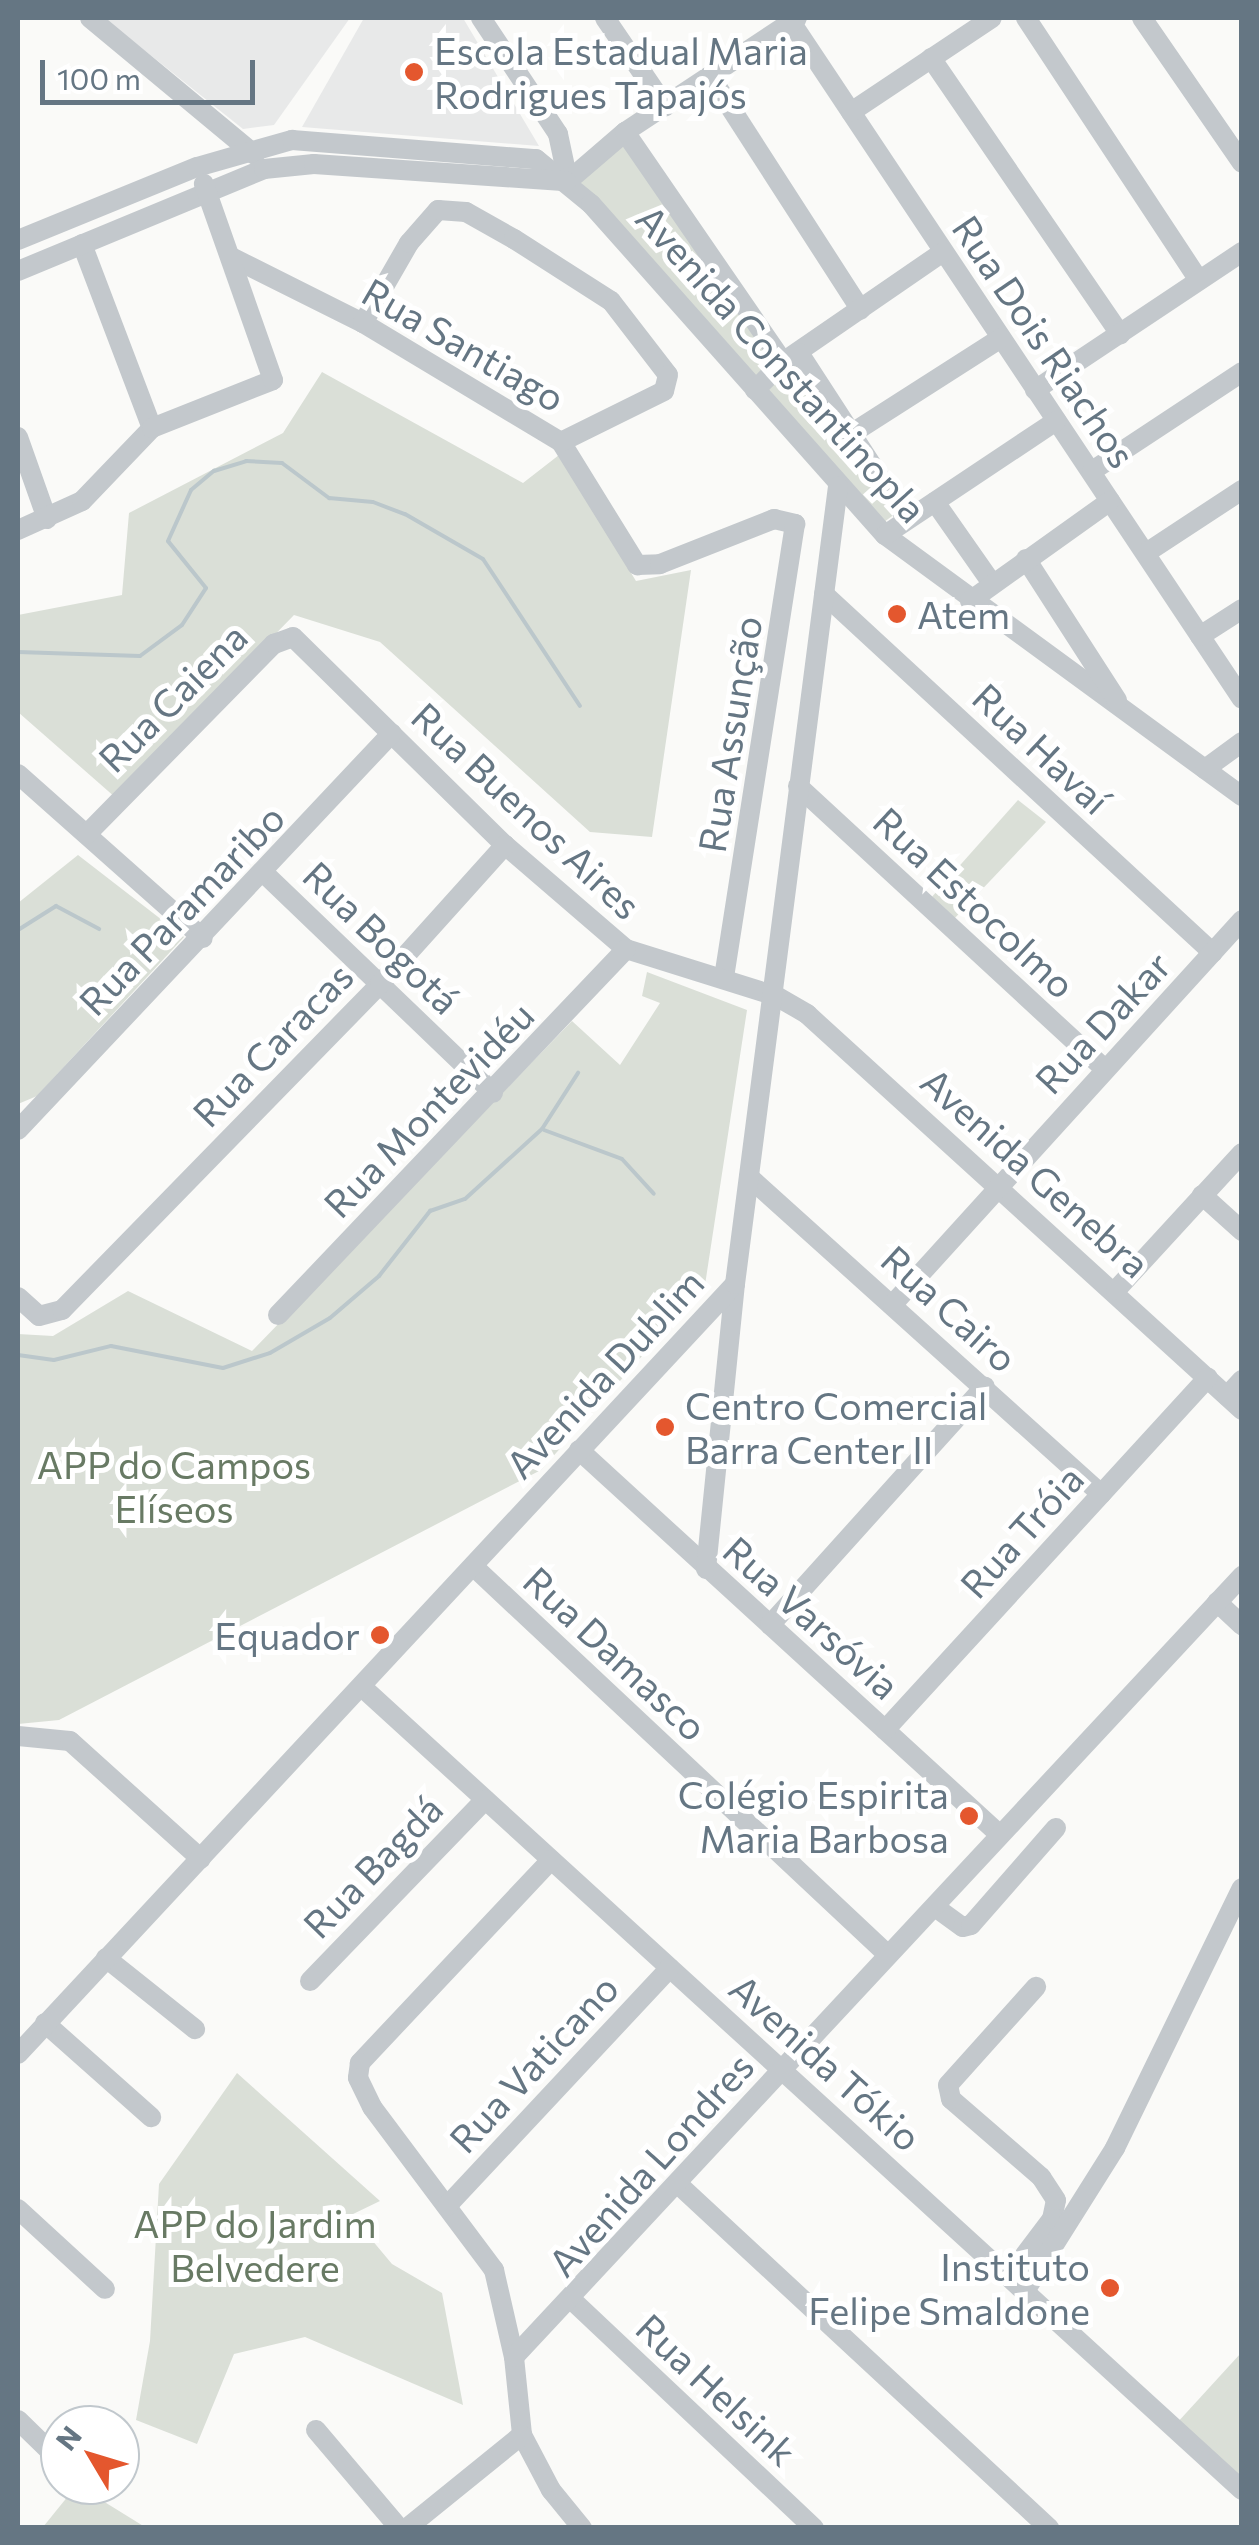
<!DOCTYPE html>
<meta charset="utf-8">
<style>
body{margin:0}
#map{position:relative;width:1259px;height:2545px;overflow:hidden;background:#fafaf8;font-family:Commissioner,sans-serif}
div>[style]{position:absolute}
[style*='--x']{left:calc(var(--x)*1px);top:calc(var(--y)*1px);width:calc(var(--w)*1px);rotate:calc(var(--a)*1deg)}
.built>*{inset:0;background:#e8e9e9}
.green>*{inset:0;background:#dadfd7}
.stream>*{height:4px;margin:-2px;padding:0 2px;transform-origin:2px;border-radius:2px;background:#bbc7cb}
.minor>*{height:20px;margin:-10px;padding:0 10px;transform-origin:10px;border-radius:10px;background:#c3c8cc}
.dots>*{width:28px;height:28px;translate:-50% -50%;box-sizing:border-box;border:5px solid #fff;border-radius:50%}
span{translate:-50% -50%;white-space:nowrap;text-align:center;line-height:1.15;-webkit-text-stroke:10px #fff;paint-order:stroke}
.poi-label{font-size:38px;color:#657683}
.left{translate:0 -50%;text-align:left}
.right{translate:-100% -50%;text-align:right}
.street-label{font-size:38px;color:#657683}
.park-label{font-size:38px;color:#687a64}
.frame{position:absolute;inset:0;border:20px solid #657683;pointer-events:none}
.north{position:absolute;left:40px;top:2405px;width:100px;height:100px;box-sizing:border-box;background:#fff;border:2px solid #c1c8cd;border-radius:50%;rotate:308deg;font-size:28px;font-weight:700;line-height:40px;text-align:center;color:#657683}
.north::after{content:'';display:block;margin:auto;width:35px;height:45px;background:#e4572e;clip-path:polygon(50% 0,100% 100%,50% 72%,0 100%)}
.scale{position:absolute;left:40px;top:60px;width:215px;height:45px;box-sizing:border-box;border:5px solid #657683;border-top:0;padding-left:12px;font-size:30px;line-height:35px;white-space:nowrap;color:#657683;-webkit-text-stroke:8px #fff;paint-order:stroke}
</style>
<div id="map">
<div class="built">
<div style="clip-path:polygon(104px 18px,350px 18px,274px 125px,243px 129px)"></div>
<div style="clip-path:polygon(364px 18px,463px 18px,539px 146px,302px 127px)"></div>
</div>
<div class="green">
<div style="clip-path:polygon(619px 139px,777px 365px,792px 353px,895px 514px,884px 522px,570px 171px)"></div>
<div style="clip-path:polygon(322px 372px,523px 483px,559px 455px,636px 581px,691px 570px,652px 837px,590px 832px,380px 642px,294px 615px,116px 798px,18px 712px,18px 615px,122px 595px,129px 513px,283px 433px)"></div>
<div style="clip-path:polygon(1018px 800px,1046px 822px,953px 920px,930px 899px)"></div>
<div style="clip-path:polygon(78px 855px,184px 937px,37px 1096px,18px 1104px,18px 903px)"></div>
<div style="clip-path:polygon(647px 972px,747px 1010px,705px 1285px,541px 1470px,59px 1720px,18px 1724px,18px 1334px,53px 1336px,128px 1291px,252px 1351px,572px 1021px,620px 1065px,660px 1003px,642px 996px)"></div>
<div style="clip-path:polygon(237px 2073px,380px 2201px,351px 2215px,392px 2264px,442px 2293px,463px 2405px,305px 2337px,234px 2354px,197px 2444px,136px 2420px,150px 2341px,159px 2184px)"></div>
<div style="clip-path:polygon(1241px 2353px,1241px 2479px,1176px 2424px)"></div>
<div style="clip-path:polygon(77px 2485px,145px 2527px,43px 2527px)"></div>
</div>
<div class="stream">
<div style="--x:18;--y:652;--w:122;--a:1.9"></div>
<div style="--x:140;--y:656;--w:52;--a:-36.4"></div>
<div style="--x:182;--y:625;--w:44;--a:-57"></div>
<div style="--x:206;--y:588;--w:60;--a:-129"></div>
<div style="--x:168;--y:541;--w:56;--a:-65.7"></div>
<div style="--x:191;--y:490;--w:30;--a:-40"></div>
<div style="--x:214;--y:471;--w:34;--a:-17"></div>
<div style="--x:246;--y:461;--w:36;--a:3"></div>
<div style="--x:282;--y:463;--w:59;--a:36.7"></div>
<div style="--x:329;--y:498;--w:44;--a:5.2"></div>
<div style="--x:373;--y:502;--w:34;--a:21"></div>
<div style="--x:405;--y:514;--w:90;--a:30"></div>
<div style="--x:483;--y:559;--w:176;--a:56.6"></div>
<div style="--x:18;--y:930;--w:45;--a:-32.3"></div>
<div style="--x:56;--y:906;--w:49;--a:28.1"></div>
<div style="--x:544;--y:1130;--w:83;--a:20.4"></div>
<div style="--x:622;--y:1159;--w:47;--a:47.6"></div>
<div style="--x:18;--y:1355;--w:36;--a:8"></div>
<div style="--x:54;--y:1360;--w:59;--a:-13.8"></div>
<div style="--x:111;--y:1346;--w:114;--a:11.1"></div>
<div style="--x:223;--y:1368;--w:49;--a:-17.7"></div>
<div style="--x:270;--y:1353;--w:69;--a:-30.3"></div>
<div style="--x:330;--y:1318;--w:65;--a:-40.6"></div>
<div style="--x:379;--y:1276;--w:83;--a:-51.9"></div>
<div style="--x:430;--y:1211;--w:37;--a:-19"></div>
<div style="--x:465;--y:1199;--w:104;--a:-42.3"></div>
<div style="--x:542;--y:1129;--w:67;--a:-57.3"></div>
</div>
<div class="minor">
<div style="--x:90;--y:18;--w:214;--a:39.7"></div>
<div style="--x:481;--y:18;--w:139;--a:56.4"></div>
<div style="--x:558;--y:134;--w:48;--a:78"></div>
<div style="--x:605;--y:18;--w:107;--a:55.7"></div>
<div style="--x:1026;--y:18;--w:314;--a:56.6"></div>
<div style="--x:1142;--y:18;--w:176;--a:55.4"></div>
<div style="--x:791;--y:22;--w:813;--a:56.33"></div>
<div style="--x:931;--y:58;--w:335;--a:55.6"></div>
<div style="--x:710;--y:76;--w:278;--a:57.2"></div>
<div style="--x:851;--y:112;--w:169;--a:-33.7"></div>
<div style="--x:625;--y:132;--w:279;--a:55.5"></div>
<div style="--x:783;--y:362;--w:194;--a:-34.5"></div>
<div style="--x:568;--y:181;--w:75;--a:-40.7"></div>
<div style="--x:625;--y:132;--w:206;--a:-33.5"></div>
<div style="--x:18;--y:240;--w:193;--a:-22.2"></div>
<div style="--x:197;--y:167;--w:99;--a:-15.9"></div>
<div style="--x:292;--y:140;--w:245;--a:4.5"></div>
<div style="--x:536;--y:159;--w:71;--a:39.3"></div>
<div style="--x:591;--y:204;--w:443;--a:48.4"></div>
<div style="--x:885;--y:535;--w:442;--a:36.2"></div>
<div style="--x:82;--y:244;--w:197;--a:69.2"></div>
<div style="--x:233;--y:258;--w:145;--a:26.6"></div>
<div style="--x:363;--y:323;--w:231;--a:31"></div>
<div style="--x:561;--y:442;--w:145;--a:58.3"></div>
<div style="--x:637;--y:565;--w:23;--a:-2"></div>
<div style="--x:660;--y:564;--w:123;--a:-21.5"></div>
<div style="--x:774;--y:519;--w:22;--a:13"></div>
<div style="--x:795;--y:524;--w:460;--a:98.9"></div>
<div style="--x:18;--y:271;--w:266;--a:-22.5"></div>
<div style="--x:264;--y:169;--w:50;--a:-5.7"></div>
<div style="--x:314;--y:164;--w:253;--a:3.9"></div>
<div style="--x:363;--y:323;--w:92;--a:-60.1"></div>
<div style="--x:409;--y:243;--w:44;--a:-48.7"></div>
<div style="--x:438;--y:210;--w:28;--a:4"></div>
<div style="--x:466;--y:212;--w:55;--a:29.4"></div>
<div style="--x:514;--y:239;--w:115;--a:32.6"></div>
<div style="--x:611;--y:301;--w:93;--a:52.4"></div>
<div style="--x:668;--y:375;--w:16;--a:104"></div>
<div style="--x:664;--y:391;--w:115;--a:153.7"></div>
<div style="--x:799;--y:353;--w:198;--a:57"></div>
<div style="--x:755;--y:390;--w:40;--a:-45"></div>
<div style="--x:1035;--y:390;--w:249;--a:-33.7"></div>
<div style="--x:854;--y:432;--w:174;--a:-32.6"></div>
<div style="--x:18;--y:437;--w:87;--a:70.5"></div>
<div style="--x:1092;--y:471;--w:180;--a:-33.4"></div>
<div style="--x:935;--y:502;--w:98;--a:55"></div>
<div style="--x:18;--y:530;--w:70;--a:-24.4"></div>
<div style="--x:82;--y:501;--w:101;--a:-46.2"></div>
<div style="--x:152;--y:428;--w:130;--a:-21.6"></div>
<div style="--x:273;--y:380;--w:208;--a:-109.4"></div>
<div style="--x:885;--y:535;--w:206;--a:-33.7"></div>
<div style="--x:1146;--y:553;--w:115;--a:-33.3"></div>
<div style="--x:1026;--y:559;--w:168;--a:57.2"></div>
<div style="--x:824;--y:594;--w:529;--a:42.7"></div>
<div style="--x:970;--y:601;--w:172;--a:-35.5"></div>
<div style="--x:1200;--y:636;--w:50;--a:-32.7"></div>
<div style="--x:1205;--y:769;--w:46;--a:-36.1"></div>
<div style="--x:18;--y:774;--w:247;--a:41.6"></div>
<div style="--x:798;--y:786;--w:418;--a:42.7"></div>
<div style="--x:87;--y:834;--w:267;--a:-45.5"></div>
<div style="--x:274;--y:644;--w:20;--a:-20"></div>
<div style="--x:293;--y:637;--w:297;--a:44.5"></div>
<div style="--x:505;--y:845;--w:160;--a:40.7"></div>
<div style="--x:626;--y:949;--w:157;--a:17.4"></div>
<div style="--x:776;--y:996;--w:36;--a:30"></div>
<div style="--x:807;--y:1014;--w:588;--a:42.31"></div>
<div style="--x:265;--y:874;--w:316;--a:43.8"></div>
<div style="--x:18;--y:1130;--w:545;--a:-46.71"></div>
<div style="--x:749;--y:1177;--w:474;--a:42"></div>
<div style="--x:1202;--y:1195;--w:54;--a:42"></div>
<div style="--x:1116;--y:1290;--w:186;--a:-47.4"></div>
<div style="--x:18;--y:1297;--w:28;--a:42"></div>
<div style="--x:39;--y:1316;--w:24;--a:-15"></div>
<div style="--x:62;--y:1310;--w:455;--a:-45.7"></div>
<div style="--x:380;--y:984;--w:187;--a:-48"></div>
<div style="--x:893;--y:1304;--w:519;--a:-47.73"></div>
<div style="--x:278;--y:1315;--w:505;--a:-46.44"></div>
<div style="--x:1227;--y:1396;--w:22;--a:-47"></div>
<div style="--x:579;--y:1450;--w:570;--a:42.44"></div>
<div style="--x:473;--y:1566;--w:567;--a:43.14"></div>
<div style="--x:706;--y:1569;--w:286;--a:-84.2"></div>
<div style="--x:1217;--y:1602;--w:34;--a:43"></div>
<div style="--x:770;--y:1625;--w:321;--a:-48"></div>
<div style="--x:362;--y:1687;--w:1191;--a:42.38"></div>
<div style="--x:885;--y:1730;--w:478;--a:-47.5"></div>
<div style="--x:18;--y:1736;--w:52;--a:5.5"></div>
<div style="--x:70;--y:1741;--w:176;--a:42"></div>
<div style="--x:551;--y:1860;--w:279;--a:133.3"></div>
<div style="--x:360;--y:2063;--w:15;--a:98"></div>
<div style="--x:358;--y:2078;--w:32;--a:64"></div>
<div style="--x:372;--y:2107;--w:204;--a:53.2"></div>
<div style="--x:494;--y:2270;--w:89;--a:77.1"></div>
<div style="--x:514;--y:2357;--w:78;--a:84.1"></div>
<div style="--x:522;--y:2435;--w:62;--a:62.2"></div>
<div style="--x:551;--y:2490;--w:49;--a:50.8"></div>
<div style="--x:935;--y:1907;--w:34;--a:36"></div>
<div style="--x:963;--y:1927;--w:8;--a:-14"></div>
<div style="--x:971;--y:1925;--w:129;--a:-48.8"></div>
<div style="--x:106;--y:1958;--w:114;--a:38.6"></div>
<div style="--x:310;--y:1981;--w:252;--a:-46"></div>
<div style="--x:45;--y:2023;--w:142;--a:41.6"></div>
<div style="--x:18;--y:2054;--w:1052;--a:-47.04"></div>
<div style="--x:735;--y:1284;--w:804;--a:-82.64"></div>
<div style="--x:679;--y:2185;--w:505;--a:42.83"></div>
<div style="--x:447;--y:2206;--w:326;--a:-46.9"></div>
<div style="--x:18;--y:2209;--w:118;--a:42.6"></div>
<div style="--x:1009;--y:2276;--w:71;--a:-53"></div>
<div style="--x:1052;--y:2219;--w:19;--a:-78"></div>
<div style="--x:1056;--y:2200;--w:27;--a:-123"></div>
<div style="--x:1041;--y:2177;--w:119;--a:-139.1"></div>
<div style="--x:951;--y:2099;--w:14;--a:-102"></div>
<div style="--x:948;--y:2085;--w:132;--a:-48.1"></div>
<div style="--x:1025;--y:2291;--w:169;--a:-57.8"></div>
<div style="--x:1115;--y:2148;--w:289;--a:-64"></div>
<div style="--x:573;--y:2301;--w:331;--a:43.3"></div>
<div style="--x:514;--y:2357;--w:1068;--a:-47.01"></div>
<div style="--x:18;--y:2420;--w:59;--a:44.3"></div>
<div style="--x:316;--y:2430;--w:128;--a:49.7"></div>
<div style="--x:407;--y:2528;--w:148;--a:-39"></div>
</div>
<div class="dots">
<div style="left:414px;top:72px;background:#e4572e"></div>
<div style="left:897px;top:614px;background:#e4572e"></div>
<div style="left:665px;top:1427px;background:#e4572e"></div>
<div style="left:380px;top:1635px;background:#e4572e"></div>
<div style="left:969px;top:1816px;background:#e4572e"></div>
<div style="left:1110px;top:2288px;background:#e4572e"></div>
</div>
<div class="poi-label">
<span class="left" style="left:434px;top:72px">Escola Estadual Maria<br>Rodrigues Tapajós</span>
<span class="left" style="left:917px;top:614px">Atem</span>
<span class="left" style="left:685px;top:1427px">Centro Comercial<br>Barra Center II</span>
<span class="right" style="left:360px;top:1635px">Equador</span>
<span class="right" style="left:949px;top:1816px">Colégio Espirita<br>Maria Barbosa</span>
<span class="right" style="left:1090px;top:2288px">Instituto<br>Felipe Smaldone</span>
</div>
<div class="street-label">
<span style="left:1045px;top:341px;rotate:56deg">Rua Dois Riachos</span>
<span style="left:464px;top:344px;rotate:30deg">Rua Santiago</span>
<span style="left:782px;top:363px;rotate:48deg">Avenida Constantinopla</span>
<span style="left:172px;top:697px;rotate:-45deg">Rua Caiena</span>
<span style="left:729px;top:734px;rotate:-81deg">Rua Assunção</span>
<span style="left:1042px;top:748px;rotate:43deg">Rua Havaí</span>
<span style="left:527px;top:810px;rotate:43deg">Rua Buenos Aires</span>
<span style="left:975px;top:902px;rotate:43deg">Rua Estocolmo</span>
<span style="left:181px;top:909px;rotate:-46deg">Rua Paramaribo</span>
<span style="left:382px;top:937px;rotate:44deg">Rua Bogotá</span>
<span style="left:1102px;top:1022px;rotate:-47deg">Rua Dakar</span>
<span style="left:272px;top:1044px;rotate:-46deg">Rua Caracas</span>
<span style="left:428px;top:1109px;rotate:-46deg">Rua Montevidéu</span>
<span style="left:1036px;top:1172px;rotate:42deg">Avenida Genebra</span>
<span style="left:950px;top:1308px;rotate:42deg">Rua Cairo</span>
<span style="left:604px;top:1373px;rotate:-47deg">Avenida Dublim</span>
<span style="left:1021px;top:1531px;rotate:-48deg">Rua Tróia</span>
<span style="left:812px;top:1617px;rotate:42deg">Rua Varsóvia</span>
<span style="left:616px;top:1653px;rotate:43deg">Rua Damasco</span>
<span style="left:372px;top:1866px;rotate:-46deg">Rua Bagdá</span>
<span style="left:826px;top:2062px;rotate:42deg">Avenida Tókio</span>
<span style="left:533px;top:2063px;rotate:-47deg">Rua Vaticano</span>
<span style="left:650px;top:2164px;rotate:-48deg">Avenida Londres</span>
<span style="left:717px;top:2389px;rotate:43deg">Rua Helsink</span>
</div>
<div class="park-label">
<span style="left:174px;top:1486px">APP do Campos<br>Elíseos</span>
<span style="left:255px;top:2245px">APP do Jardim<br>Belvedere</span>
</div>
<div class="frame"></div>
<div class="north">N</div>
<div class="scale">100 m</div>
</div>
